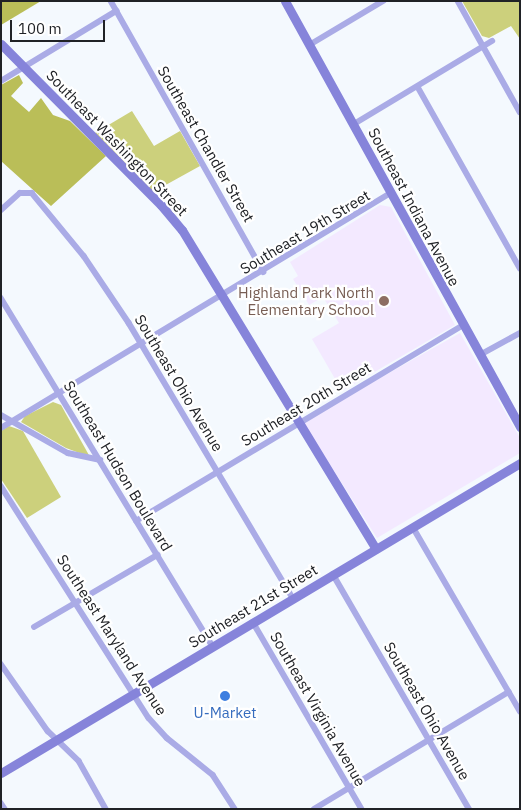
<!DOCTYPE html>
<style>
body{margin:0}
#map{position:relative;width:521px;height:810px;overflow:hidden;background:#f4f9fe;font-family:"IBM Plex Sans",sans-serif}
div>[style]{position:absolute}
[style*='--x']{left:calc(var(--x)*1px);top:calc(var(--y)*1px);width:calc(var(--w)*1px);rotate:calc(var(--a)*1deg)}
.education>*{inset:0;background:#f3e9ff}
.green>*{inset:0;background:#ccd07c}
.forest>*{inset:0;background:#babe58}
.street>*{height:5.5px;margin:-2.75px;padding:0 2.75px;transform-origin:2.75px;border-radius:2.75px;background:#aaabe6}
.secondary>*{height:9px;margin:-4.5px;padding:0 4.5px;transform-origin:4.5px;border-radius:4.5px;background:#8684da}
.dots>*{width:14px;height:14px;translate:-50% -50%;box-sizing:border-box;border:2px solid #fff;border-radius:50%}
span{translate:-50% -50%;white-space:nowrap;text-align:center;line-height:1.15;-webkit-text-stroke:4.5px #fff;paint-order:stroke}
.street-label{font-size:15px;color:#202226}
.education-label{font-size:15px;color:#785e54}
.right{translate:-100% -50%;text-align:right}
.shop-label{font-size:15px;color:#366cbe}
.frame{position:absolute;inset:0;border:2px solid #202226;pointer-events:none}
.scale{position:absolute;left:10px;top:20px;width:95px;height:22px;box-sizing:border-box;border:2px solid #202226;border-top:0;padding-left:6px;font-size:15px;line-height:18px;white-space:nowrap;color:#202226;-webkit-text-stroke:4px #fff;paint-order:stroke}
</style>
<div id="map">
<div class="education">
<div style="clip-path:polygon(380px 205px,391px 207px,455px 325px,342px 391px,312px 339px,339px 323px,323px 297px,309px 305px,293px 279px,298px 276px,290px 262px)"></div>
<div style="clip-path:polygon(460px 333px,520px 438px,520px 453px,377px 538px,304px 424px,309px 418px)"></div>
</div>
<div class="green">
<div style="clip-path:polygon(462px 1px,520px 1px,520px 39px,511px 26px,489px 38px,482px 36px)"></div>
<div style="clip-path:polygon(132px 111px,154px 146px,180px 131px,200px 166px,153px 192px,95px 133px)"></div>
<div style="clip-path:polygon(53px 402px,61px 405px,90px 457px,66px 448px,21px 422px,25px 416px)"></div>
<div style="clip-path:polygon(9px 426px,23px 431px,61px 497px,27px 518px,1px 479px,1px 431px)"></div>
</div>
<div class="forest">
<div style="clip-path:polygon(1px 1px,41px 1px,1px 25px)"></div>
<div style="clip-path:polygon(19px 75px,23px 83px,11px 96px,29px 112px,41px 98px,53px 115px,70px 121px,106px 156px,51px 206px,1px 161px,1px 85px)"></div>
</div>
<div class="street">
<div style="--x:111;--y:1;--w:311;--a:60.6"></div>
<div style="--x:458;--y:1;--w:127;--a:60.8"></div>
<div style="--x:311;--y:44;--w:84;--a:-30.8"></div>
<div style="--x:1;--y:81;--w:135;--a:-31.3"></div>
<div style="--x:418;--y:87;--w:208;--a:60.6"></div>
<div style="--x:354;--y:124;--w:161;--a:-31"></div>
<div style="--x:1;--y:210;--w:25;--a:-42"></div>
<div style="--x:20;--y:193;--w:12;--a:0"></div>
<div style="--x:32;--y:193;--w:82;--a:50.5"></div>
<div style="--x:84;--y:256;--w:81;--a:56.1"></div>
<div style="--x:129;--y:323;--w:320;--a:59.2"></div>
<div style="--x:1;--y:298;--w:408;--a:58.7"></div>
<div style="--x:480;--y:355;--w:46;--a:-28.8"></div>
<div style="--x:1;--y:415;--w:77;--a:29.6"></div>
<div style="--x:68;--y:453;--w:33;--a:12"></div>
<div style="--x:1;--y:428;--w:453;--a:-31.1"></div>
<div style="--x:1;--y:486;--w:275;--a:57.5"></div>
<div style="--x:149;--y:718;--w:27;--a:48"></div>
<div style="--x:167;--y:738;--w:59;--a:38.8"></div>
<div style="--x:213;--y:775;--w:40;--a:57.1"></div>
<div style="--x:136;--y:521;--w:381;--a:-30.9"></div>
<div style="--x:413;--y:527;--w:213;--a:59.8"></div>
<div style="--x:333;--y:574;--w:272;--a:59.9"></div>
<div style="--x:253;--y:622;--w:216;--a:59.8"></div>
<div style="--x:34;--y:627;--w:143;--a:-30.3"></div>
<div style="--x:1;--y:664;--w:82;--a:55"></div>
<div style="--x:48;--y:731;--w:43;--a:44.1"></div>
<div style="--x:79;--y:761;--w:55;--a:60.6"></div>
<div style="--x:1;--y:803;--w:7;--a:56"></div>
<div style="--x:314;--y:809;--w:227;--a:-31"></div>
</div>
<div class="secondary">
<div style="--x:285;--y:1;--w:487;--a:61.1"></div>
<div style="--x:1;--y:44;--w:227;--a:45.2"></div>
<div style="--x:161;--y:205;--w:33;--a:50"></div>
<div style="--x:182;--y:230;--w:373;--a:58.7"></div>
<div style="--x:1;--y:773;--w:605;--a:-30.85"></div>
</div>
<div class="dots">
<div style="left:384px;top:301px;background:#8d6e63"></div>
<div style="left:225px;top:696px;background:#3f7fe0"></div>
</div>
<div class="street-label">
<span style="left:117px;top:143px;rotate:46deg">Southeast Washington Street</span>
<span style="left:206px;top:144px;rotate:60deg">Southeast Chandler Street</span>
<span style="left:414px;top:207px;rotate:62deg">Southeast Indiana Avenue</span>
<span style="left:305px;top:232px;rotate:-31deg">Southeast 19th Street</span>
<span style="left:179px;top:383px;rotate:59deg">Southeast Ohio Avenue</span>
<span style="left:306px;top:404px;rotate:-31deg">Southeast 20th Street</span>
<span style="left:118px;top:466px;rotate:59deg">Southeast Hudson Boulevard</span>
<span style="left:253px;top:606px;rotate:-31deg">Southeast 21st Street</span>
<span style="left:112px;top:635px;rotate:57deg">Southeast Maryland Avenue</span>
<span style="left:318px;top:709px;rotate:60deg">Southeast Virginia Avenue</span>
<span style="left:427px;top:711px;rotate:60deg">Southeast Ohio Avenue</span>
</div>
<div class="education-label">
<span class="right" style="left:374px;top:301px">Highland Park North<br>Elementary School</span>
</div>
<div class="shop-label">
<span style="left:225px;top:713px">U-Market</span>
</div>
<div class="frame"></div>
<div class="scale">100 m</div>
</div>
